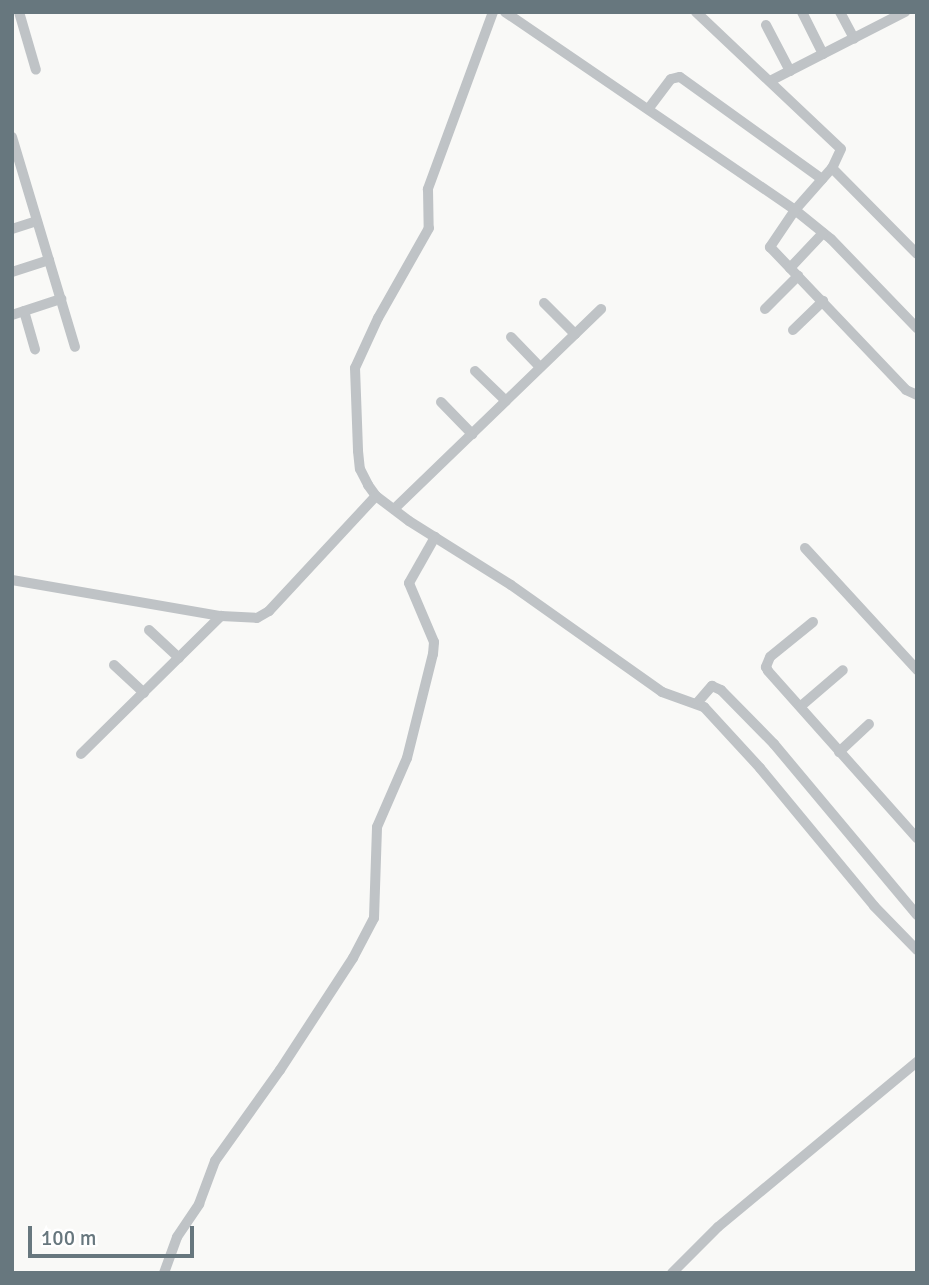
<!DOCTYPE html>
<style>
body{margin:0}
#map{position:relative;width:929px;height:1285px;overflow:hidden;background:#f9f9f7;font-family:Signika,sans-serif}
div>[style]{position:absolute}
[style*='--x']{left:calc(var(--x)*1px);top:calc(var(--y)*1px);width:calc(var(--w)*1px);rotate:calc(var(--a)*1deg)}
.street>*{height:10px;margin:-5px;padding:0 5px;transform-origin:5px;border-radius:5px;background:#bfc3c6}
span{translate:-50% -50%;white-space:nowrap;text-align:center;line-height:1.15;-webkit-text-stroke:7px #fff;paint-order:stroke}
.frame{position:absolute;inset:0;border:14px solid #67777e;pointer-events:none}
.scale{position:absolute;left:28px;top:1226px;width:166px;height:32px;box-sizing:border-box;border:4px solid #67777e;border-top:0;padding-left:9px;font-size:21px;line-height:24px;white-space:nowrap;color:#67777e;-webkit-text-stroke:5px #fff;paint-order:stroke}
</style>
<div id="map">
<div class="street">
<div style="--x:19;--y:12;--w:60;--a:73.7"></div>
<div style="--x:493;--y:12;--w:189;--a:110.2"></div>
<div style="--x:428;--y:189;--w:39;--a:89"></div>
<div style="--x:429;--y:228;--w:103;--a:119.5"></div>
<div style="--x:378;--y:318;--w:55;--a:114.7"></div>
<div style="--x:355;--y:368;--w:83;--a:87.9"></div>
<div style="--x:358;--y:451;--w:18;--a:84"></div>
<div style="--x:360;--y:469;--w:18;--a:63"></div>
<div style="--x:368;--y:485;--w:14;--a:54"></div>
<div style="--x:376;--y:496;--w:41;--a:37.1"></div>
<div style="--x:409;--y:521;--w:120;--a:32.1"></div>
<div style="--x:511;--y:585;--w:185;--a:35.3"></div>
<div style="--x:662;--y:692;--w:45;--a:19.7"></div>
<div style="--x:704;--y:707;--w:83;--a:47.4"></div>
<div style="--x:760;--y:768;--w:179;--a:50.4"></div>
<div style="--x:874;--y:906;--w:62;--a:45.7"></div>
<div style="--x:505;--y:12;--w:351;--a:34.3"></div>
<div style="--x:795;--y:210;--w:46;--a:38.9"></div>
<div style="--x:831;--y:239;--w:124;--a:46"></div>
<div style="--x:696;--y:12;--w:199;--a:43.4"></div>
<div style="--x:841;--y:149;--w:21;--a:115"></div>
<div style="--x:832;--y:168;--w:56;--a:131.4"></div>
<div style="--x:795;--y:210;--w:45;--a:124"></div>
<div style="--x:770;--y:247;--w:197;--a:46.4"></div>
<div style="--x:906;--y:390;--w:12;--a:24"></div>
<div style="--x:802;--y:12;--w:47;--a:63.4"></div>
<div style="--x:840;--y:12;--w:30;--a:62"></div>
<div style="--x:766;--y:25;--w:52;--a:62.4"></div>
<div style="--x:770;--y:81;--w:152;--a:-27.1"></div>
<div style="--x:649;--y:108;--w:36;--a:-53"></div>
<div style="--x:671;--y:79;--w:9;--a:-13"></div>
<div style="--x:680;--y:77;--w:175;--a:35.7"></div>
<div style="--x:12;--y:137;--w:219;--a:73.3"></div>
<div style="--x:832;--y:168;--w:121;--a:45.3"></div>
<div style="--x:12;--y:229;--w:26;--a:-18"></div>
<div style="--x:790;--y:268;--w:48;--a:-46.7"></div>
<div style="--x:12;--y:272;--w:39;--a:-18"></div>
<div style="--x:544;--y:303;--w:44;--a:45"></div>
<div style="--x:765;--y:309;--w:47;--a:-45"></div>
<div style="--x:24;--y:311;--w:40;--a:74"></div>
<div style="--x:12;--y:315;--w:52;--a:-18.1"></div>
<div style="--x:793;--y:330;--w:42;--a:-44"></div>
<div style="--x:511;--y:337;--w:42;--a:46"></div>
<div style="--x:475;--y:371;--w:43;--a:44.1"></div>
<div style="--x:441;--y:402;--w:45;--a:45.9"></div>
<div style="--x:394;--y:509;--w:288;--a:-44"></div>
<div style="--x:805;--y:548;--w:166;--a:47.4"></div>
<div style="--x:12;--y:580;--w:212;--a:9.8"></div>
<div style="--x:221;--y:616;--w:36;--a:3"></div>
<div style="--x:257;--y:618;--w:14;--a:-30"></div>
<div style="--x:269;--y:611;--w:157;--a:-47.1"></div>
<div style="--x:813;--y:622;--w:55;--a:140.9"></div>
<div style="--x:770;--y:657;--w:11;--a:112"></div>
<div style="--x:766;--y:667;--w:4;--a:63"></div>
<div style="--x:768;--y:671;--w:224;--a:48.3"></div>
<div style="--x:149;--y:630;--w:41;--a:43"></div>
<div style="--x:114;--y:665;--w:41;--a:43"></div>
<div style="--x:697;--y:703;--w:23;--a:-49"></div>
<div style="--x:712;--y:686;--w:10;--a:24"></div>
<div style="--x:721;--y:690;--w:76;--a:45.5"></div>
<div style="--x:774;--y:744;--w:223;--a:50.1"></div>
<div style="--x:801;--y:706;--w:55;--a:-40.6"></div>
<div style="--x:839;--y:752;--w:41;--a:-43"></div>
<div style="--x:81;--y:754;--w:197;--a:-44.6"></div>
<div style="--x:164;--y:1273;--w:38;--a:-70"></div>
<div style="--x:177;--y:1237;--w:40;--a:-56"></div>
<div style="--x:199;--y:1204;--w:46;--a:-69.6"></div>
<div style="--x:215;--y:1161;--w:112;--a:-54.5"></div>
<div style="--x:280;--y:1070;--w:134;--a:-56.9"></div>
<div style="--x:353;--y:958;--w:45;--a:-62.3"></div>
<div style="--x:374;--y:918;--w:91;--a:-88.1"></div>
<div style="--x:377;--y:827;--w:75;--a:-66.5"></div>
<div style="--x:407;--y:758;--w:107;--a:-76"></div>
<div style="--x:433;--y:654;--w:12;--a:-85"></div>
<div style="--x:434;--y:642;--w:64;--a:-113"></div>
<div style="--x:409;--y:583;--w:53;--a:-60.5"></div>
<div style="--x:672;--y:1273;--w:65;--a:-45"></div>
<div style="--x:718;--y:1227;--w:259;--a:-39.7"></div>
</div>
<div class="frame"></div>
<div class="scale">100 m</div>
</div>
